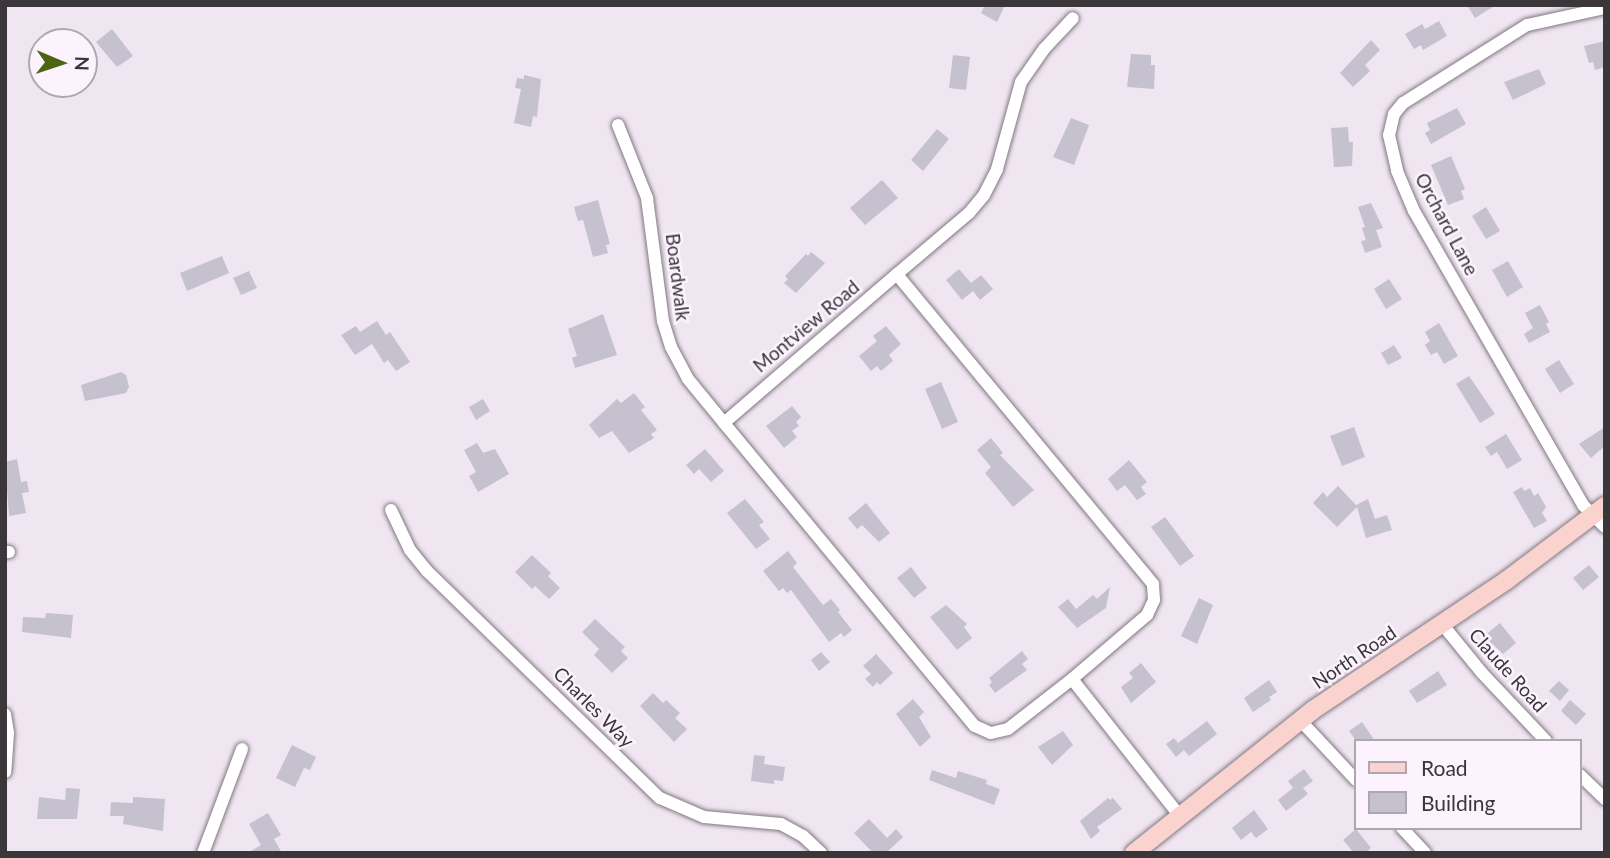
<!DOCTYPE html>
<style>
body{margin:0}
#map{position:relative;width:1610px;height:858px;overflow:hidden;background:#f0e6f1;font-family:Lato,sans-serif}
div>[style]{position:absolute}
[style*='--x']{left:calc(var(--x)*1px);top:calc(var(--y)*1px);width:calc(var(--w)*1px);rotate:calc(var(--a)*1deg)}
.building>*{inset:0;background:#c5c1ce}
.roads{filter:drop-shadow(0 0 2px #817882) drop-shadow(0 0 2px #817882)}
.minor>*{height:12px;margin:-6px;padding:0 6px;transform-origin:6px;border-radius:6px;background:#fff}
.secondary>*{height:18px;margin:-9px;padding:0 9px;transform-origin:9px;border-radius:9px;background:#fad3ce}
span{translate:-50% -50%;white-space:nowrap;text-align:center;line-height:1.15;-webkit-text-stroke:5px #fdf3ff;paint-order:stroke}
.street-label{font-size:19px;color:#3a363a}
.frame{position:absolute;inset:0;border:7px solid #3a363a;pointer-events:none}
.legend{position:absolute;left:1354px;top:739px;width:228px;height:91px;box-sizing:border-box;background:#fdf3ff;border:2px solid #afa7b0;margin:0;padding:9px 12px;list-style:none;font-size:21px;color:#3a363a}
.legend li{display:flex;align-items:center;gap:14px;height:35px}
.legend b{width:35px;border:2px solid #afa7b0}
.north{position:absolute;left:28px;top:28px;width:70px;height:70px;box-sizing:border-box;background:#fdf3ff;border:2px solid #afa7b0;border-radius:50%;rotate:92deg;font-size:19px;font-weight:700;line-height:28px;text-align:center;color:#3a363a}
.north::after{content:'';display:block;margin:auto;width:24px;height:32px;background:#4d6513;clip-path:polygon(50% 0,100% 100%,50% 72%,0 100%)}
</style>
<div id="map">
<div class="building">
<div style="clip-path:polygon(985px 5px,1005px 5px,997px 22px,981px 13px)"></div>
<div style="clip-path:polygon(1467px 5px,1496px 5px,1475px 18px)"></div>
<div style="clip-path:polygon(1439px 21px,1447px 36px,1423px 50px,1421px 45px,1414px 49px,1405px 34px,1422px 24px,1425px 29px)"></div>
<div style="clip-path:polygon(112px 29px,133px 56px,117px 67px,96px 42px)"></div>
<div style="clip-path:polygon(1371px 40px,1380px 50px,1365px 65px,1370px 71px,1353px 87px,1340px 73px)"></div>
<div style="clip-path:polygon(1605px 41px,1605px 67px,1595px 70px,1593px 62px,1589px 63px,1584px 46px)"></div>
<div style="clip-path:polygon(1131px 54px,1151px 55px,1151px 65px,1155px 65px,1154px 89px,1127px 87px)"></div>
<div style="clip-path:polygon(953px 55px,970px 57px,966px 90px,949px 88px)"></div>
<div style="clip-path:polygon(1539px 69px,1546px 84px,1513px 100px,1504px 82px)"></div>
<div style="clip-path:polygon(524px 75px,541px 79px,537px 117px,533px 116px,531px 127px,514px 123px,521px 89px,515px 88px,517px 78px,524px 79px)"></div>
<div style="clip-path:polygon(1457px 108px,1466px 124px,1431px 144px,1425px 133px,1430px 130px,1427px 123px)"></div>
<div style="clip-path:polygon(1071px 118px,1089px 125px,1074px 165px,1053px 157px)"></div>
<div style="clip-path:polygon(1348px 127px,1349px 142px,1353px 142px,1352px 166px,1334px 167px,1331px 128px)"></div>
<div style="clip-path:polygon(937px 129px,949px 139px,923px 171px,911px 160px)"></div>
<div style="clip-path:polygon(1451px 156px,1465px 189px,1461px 191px,1464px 199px,1448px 205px,1431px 165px)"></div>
<div style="clip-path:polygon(882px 180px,898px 198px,865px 225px,850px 208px)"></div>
<div style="clip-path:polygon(598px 200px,610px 244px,606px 245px,608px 253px,593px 257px,583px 220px,578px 221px,574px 207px)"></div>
<div style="clip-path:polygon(1371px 203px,1383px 228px,1376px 230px,1382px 247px,1365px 253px,1361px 241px,1366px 240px,1362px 228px,1365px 227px,1358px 207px)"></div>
<div style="clip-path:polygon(1486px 207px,1500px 231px,1486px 239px,1472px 216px)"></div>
<div style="clip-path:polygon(811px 252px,825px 263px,796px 293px,784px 283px,788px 279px,785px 276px,806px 254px,808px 256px)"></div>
<div style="clip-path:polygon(222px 256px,229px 273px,187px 291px,180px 273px)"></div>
<div style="clip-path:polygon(1508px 261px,1523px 287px,1507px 297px,1492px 270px)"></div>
<div style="clip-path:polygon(959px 269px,971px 283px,981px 275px,993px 289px,980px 300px,973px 291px,962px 300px,946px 280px)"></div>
<div style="clip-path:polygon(249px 271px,257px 288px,241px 295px,233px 278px)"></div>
<div style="clip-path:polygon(1389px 279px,1402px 299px,1386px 309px,1374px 289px)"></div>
<div style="clip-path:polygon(1540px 305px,1549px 322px,1546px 324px,1550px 332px,1529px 343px,1524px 334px,1533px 328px,1525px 313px)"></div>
<div style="clip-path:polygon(603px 314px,617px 355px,575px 368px,572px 358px,577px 356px,568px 329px)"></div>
<div style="clip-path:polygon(377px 321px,386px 335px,390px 332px,410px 362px,396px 371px,388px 360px,384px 363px,372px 344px,355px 355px,341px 335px,356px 326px,360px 332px)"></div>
<div style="clip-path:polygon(1439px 323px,1458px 356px,1444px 364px,1437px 352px,1431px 355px,1425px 345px,1430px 341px,1425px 332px)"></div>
<div style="clip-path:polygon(886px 326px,901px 344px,889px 355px,893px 361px,881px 371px,877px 366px,871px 371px,859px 356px,877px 341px,873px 336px)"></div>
<div style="clip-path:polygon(1394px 345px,1402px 358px,1388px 365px,1381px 353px)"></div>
<div style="clip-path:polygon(1559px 360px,1574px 384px,1560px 393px,1545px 369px)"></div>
<div style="clip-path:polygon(121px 372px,126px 375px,129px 387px,126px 393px,85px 401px,81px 385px)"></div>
<div style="clip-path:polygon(1469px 376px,1495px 414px,1480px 423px,1456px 384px)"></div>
<div style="clip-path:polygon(941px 382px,958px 422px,942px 429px,925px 389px)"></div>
<div style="clip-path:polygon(634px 393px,645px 407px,641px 410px,657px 430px,651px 434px,654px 438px,629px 453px,612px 431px,599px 438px,589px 425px,617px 399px,621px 403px)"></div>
<div style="clip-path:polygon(483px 399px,490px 411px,476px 420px,469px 407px)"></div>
<div style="clip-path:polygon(792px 406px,801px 417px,796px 422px,799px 426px,792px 431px,797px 437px,784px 448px,766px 426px)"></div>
<div style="clip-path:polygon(1354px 427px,1365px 457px,1342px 466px,1330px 436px)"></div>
<div style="clip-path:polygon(1605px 427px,1605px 446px,1591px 458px,1579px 444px)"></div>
<div style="clip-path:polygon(1506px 434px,1522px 460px,1507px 469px,1497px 452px,1491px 456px,1485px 447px)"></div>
<div style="clip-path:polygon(991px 438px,1003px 453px,1000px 455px,1034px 490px,1013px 507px,985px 473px,991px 467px,977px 450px)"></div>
<div style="clip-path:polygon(477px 443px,483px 453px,495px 449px,509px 474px,478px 492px,469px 476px,476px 472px,464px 450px)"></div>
<div style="clip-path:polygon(705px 449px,724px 471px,711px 482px,699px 469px,694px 474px,686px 465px)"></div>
<div style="clip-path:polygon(17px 459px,21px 482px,27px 481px,29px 492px,22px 493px,26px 513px,9px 516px,5px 462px)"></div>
<div style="clip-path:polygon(1129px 460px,1147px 482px,1141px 487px,1146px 494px,1137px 500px,1125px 485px,1117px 491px,1108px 479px)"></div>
<div style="clip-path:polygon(1338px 486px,1356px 505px,1368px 499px,1375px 519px,1387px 515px,1392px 530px,1366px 538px,1357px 507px,1337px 527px,1313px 503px,1323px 492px,1327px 497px)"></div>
<div style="clip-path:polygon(1522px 487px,1524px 491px,1530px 488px,1534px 496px,1538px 493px,1546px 507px,1542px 513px,1547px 521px,1534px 528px,1513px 492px)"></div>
<div style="clip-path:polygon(745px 499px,764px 522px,759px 525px,770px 539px,756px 549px,727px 513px)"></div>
<div style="clip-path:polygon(866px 503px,890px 533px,879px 542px,862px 525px,857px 529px,848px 518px)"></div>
<div style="clip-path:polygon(1165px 517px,1194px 556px,1180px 566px,1151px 527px)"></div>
<div style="clip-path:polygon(788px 551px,797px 563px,793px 567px,823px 605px,831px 599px,840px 610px,838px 612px,852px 630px,844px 637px,841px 633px,829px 642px,791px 590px,787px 593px,783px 588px,779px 591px,763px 571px)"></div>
<div style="clip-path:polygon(532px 555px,551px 573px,548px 576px,560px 588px,549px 599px,535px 586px,532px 589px,515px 572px)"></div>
<div style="clip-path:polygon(1589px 565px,1599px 577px,1583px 590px,1573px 578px)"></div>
<div style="clip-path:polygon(911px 567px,927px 588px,914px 598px,897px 578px)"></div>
<div style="clip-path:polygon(1110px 587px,1106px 608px,1077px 628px,1058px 607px,1068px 599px,1076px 609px,1093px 595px,1097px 599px)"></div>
<div style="clip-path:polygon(1199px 598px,1213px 605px,1197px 644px,1181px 636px)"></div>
<div style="clip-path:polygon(946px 605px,967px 624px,964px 627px,972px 638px,957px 650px,930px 617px)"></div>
<div style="clip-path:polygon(46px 613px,73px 615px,71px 638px,22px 632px,23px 617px,45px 618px)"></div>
<div style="clip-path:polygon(595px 619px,625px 647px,621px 651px,628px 658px,612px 673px,594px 655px,599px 649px,582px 632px)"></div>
<div style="clip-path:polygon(1500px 623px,1516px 643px,1503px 654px,1484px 636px)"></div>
<div style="clip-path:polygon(1022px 651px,1028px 659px,1022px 664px,1027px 670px,995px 693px,989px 685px,992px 682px,989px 678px)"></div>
<div style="clip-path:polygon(821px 652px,830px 662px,819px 671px,811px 660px)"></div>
<div style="clip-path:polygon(876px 654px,893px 673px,880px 685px,877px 682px,873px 687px,865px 679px,871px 674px,863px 666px)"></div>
<div style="clip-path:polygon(1141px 663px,1156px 682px,1131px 703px,1121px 687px,1133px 678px,1129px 673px)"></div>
<div style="clip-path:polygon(1438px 671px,1447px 685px,1417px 703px,1409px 691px)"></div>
<div style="clip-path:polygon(1269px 680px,1277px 692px,1269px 697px,1271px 700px,1253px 712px,1244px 698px)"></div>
<div style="clip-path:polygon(1559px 681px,1569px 690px,1560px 701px,1549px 691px)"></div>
<div style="clip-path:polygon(653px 693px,663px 703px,666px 700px,680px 713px,675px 718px,687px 729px,674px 742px,640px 706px)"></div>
<div style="clip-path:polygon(913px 699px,924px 712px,919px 717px,931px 737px,920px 747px,896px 714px)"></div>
<div style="clip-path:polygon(1570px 700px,1586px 714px,1576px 725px,1561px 711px)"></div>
<div style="clip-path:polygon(1207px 721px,1217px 734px,1189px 756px,1178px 743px)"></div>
<div style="clip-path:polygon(1362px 722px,1375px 741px,1356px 741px,1349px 731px)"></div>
<div style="clip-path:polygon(1063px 731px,1073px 745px,1052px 765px,1038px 747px)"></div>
<div style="clip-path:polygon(1174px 738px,1184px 750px,1176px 757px,1166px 744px)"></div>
<div style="clip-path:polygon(292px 745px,316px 757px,310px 770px,304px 768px,295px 787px,276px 778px)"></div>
<div style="clip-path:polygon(754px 755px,765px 756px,764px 764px,785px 767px,783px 781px,774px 780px,774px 784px,751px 781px)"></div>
<div style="clip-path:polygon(1304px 769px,1313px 781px,1303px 788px,1308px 794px,1286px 811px,1278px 800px,1293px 788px,1288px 781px)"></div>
<div style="clip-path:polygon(932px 770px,956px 778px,958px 771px,987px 780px,986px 784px,1000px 789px,994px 805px,929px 780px)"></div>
<div style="clip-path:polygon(66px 788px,80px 789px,77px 819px,37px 819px,39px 797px,65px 800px)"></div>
<div style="clip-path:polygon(133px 797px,165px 799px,163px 831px,123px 824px,124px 816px,110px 816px,111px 802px,133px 803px)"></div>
<div style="clip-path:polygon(1108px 798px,1110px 800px,1113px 798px,1122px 809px,1097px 827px,1100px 831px,1091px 839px,1080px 821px)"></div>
<div style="clip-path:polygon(1254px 810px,1268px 829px,1256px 838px,1251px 832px,1241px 840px,1232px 828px)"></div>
<div style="clip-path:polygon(268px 813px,281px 835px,274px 839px,282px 853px,248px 853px,261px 845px,249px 824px)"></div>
<div style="clip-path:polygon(869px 819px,887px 838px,896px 829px,903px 837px,886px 853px,873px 853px,854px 833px)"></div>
<div style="clip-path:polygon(1356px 829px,1371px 848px,1365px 853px,1354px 853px,1343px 840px)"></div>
</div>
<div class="roads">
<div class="minor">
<div style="--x:1605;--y:8;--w:80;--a:167.7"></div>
<div style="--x:1527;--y:25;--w:146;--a:147.8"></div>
<div style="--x:1403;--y:103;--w:14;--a:129"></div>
<div style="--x:1394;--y:114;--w:22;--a:103"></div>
<div style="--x:1389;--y:135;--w:37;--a:77"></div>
<div style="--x:1397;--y:171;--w:43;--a:67"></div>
<div style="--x:1414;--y:211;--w:339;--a:60.1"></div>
<div style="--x:1583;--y:505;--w:31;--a:45"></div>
<div style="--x:618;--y:125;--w:79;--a:68.3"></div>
<div style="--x:647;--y:198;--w:124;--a:82.6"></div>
<div style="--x:663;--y:321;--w:27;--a:73"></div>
<div style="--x:671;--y:347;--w:36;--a:62"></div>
<div style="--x:688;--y:379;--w:57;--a:50.7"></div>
<div style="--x:897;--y:274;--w:94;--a:-40.3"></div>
<div style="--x:969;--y:213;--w:23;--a:-50"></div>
<div style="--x:984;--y:195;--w:29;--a:-63"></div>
<div style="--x:997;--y:169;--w:90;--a:-74.6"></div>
<div style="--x:1021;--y:82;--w:40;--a:-55.1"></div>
<div style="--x:1044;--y:49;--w:42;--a:-46.9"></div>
<div style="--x:391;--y:510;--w:44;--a:64.6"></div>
<div style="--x:410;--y:550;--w:27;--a:51"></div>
<div style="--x:427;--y:571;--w:325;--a:44.3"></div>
<div style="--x:660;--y:798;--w:48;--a:23.4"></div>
<div style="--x:704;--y:817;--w:77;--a:5.2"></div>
<div style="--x:781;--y:824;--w:25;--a:29"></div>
<div style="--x:803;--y:836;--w:25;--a:43"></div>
<div style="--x:5;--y:552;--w:4;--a:0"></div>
<div style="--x:1442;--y:624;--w:63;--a:50.8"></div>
<div style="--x:1482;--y:673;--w:93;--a:46.7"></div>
<div style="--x:1072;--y:679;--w:99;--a:-40.5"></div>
<div style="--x:1147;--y:615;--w:17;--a:-65"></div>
<div style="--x:1154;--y:600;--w:16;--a:-94"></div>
<div style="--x:1153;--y:584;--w:402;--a:-129.6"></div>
<div style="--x:897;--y:274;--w:228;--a:139.3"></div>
<div style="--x:724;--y:423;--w:393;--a:50.4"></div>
<div style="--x:975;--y:726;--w:17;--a:24"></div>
<div style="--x:991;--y:733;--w:17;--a:-13"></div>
<div style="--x:1008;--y:729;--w:81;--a:-38"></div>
<div style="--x:1072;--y:679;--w:173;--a:51.8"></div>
<div style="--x:5;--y:714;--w:19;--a:81"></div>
<div style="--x:8;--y:733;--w:39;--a:94"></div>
<div style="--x:1300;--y:720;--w:82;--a:47"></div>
<div style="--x:1580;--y:775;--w:35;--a:44"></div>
<div style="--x:1402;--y:828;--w:34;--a:47"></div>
<div style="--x:203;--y:853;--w:111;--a:-69.4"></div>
</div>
<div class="secondary">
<div style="--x:1134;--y:853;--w:229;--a:-38.6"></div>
<div style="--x:1313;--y:710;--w:234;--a:-33.8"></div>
<div style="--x:1507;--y:580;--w:123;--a:-37.1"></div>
</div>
</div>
<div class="street-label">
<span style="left:1447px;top:224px;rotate:62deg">Orchard Lane</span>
<span style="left:678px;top:277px;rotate:83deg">Boardwalk</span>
<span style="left:806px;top:326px;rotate:-40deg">Montview Road</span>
<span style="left:1354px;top:657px;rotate:-34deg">North Road</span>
<span style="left:1508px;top:670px;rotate:48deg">Claude Road</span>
<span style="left:594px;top:707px;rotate:45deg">Charles Way</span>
</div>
<div class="frame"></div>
<ul class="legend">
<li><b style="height:9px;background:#fad3ce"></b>Road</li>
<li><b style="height:19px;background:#c5c1ce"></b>Building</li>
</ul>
<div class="north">N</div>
</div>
